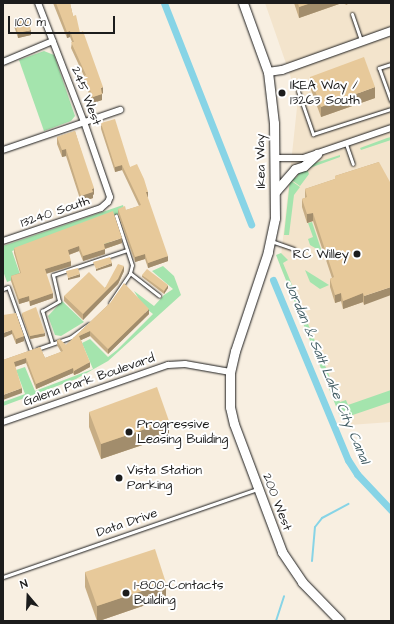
<!DOCTYPE html>
<style>
body{margin:0}
#map{position:relative;width:394px;height:624px;overflow:hidden;background:#f8efe1;font-family:"Architects Daughter",sans-serif}
div>[style]{position:absolute}
[style*='--x']{left:calc(var(--x)*1px);top:calc(var(--y)*1px);width:calc(var(--w)*1px);rotate:calc(var(--a)*1deg)}
.built>*{inset:0;background:#f3e4cc}
.green>*{inset:0;background:#a4e4ad}
.stream>*{height:2px;margin:-1px;padding:0 1px;transform-origin:1px;border-radius:1px;background:#87d4e6}
.canal>*{height:7px;margin:-3.5px;padding:0 3.5px;transform-origin:3.5px;border-radius:3.5px;background:#87d4e6}
.roads{filter:drop-shadow(0 0 1px #1c1c1c) drop-shadow(0 0 1px #1c1c1c)}
.service>*{height:3px;margin:-1.5px;padding:0 1.5px;transform-origin:1.5px;border-radius:1.5px;background:#fff}
.minor>*{height:6px;margin:-3px;padding:0 3px;transform-origin:3px;border-radius:3px;background:#fff}
.tertiary>*{height:8px;margin:-4px;padding:0 4px;transform-origin:4px;border-radius:4px;background:#fff}
.secondary>*{height:9px;margin:-4.5px;padding:0 4.5px;transform-origin:4.5px;border-radius:4.5px;background:#fff}
.wall>*{inset:0;background:#c7ad84}
.shaded-wall>*{inset:0;background:#a28d6c}
.building>*{inset:0;background:#e7c99a}
.dots>*{width:11px;height:11px;translate:-50% -50%;box-sizing:border-box;border:2px solid #fff;border-radius:50%}
span{translate:-50% -50%;white-space:nowrap;text-align:center;line-height:1.15;-webkit-text-stroke:4px #fff;paint-order:stroke}
.poi-label{font-size:13px;color:#1c1c1c}
.left{translate:0 -50%;text-align:left}
.right{translate:-100% -50%;text-align:right}
.street-label{font-size:13px;color:#1c1c1c}
.water-label{font-size:14px;color:#415c63;font-style:italic}
.frame{position:absolute;inset:0;border:4px solid #1c1c1c;pointer-events:none}
.north{position:absolute;left:8px;top:576px;width:40px;height:40px;-webkit-text-stroke:3px #fff;paint-order:stroke;rotate:341deg;font-size:11px;font-weight:700;line-height:16px;text-align:center;color:#1c1c1c}
.north::after{content:'';display:block;margin:auto;width:14px;height:18px;background:#1c1c1c;clip-path:polygon(50% 0,100% 100%,50% 72%,0 100%)}
.scale{position:absolute;left:8px;top:16px;width:107px;height:18px;box-sizing:border-box;border:2px solid #1c1c1c;border-top:0;padding-left:5px;font-size:12px;line-height:14px;white-space:nowrap;color:#1c1c1c;-webkit-text-stroke:3px #fff;paint-order:stroke}
</style>
<div id="map">
<div class="built">
<div style="clip-path:polygon(265px 3px,391px 3px,391px 422px,349px 425px,280px 266px,298px 98px)"></div>
</div>
<div class="green">
<div style="clip-path:polygon(44px 51px,54px 55px,75px 116px,71px 121px,44px 131px,19px 60px)"></div>
<div style="clip-path:polygon(387px 138px,391px 137px,391px 140px,361px 150px,360px 148px)"></div>
<div style="clip-path:polygon(340px 155px,340px 157px,307px 169px,309px 174px,300px 186px,290px 179px,292px 176px,296px 178px,303px 167px)"></div>
<div style="clip-path:polygon(290px 180px,300px 187px,294px 195px,289px 235px,284px 235px)"></div>
<div style="clip-path:polygon(123px 205px,125px 212px,102px 219px,112px 247px,35px 243px,12px 251px,21px 277px,7px 282px,3px 271px,3px 246px)"></div>
<div style="clip-path:polygon(312px 222px,322px 252px,310px 245px,308px 239px,313px 237px,308px 223px)"></div>
<div style="clip-path:polygon(281px 253px,288px 260px,283px 263px,340px 402px,346px 400px,348px 405px,391px 390px,391px 402px,341px 419px,276px 255px)"></div>
<div style="clip-path:polygon(163px 266px,174px 276px,181px 295px,108px 361px,76px 379px,3px 406px,3px 402px,25px 394px,16px 370px,25px 367px,35px 391px,93px 369px,82px 343px,90px 339px,108px 357px,117px 350px,153px 314px,143px 306px,134px 291px,154px 306px,164px 295px,173px 289px,152px 271px)"></div>
<div style="clip-path:polygon(305px 270px,329px 285px,320px 289px,310px 282px)"></div>
<div style="clip-path:polygon(62px 301px,84px 322px,61px 336px,55px 335px,48px 316px)"></div>
</div>
<div class="stream">
<div style="--x:312;--y:561;--w:34;--a:-85"></div>
<div style="--x:315;--y:527;--w:11;--a:-52"></div>
<div style="--x:322;--y:518;--w:30;--a:-28"></div>
<div style="--x:276;--y:621;--w:26;--a:-72"></div>
</div>
<div class="canal">
<div style="--x:164;--y:3;--w:238;--a:68.5"></div>
<div style="--x:273;--y:280;--w:195;--a:67.4"></div>
<div style="--x:348;--y:460;--w:17;--a:57"></div>
<div style="--x:357;--y:474;--w:50;--a:46.6"></div>
</div>
<div class="roads">
<div class="service">
<div style="--x:352;--y:14;--w:28;--a:71"></div>
<div style="--x:391;--y:64;--w:13;--a:162"></div>
<div style="--x:379;--y:68;--w:35;--a:70"></div>
<div style="--x:298;--y:91;--w:46;--a:70.8"></div>
<div style="--x:313;--y:134;--w:82;--a:-17.8"></div>
<div style="--x:346;--y:144;--w:21;--a:71"></div>
<div style="--x:271;--y:241;--w:24;--a:19"></div>
<div style="--x:130;--y:273;--w:37;--a:38"></div>
<div style="--x:3;--y:289;--w:5;--a:-22"></div>
<div style="--x:8;--y:287;--w:68;--a:70.2"></div>
<div style="--x:110;--y:303;--w:36;--a:-56"></div>
<div style="--x:130;--y:273;--w:8;--a:-76"></div>
<div style="--x:132;--y:265;--w:52;--a:-108.1"></div>
<div style="--x:52;--y:343;--w:34;--a:-107"></div>
<div style="--x:42;--y:311;--w:20;--a:-30"></div>
<div style="--x:59;--y:301;--w:27;--a:-103"></div>
<div style="--x:53;--y:275;--w:78;--a:-18.7"></div>
<div style="--x:37;--y:349;--w:36;--a:-19"></div>
<div style="--x:71;--y:337;--w:22;--a:-36"></div>
<div style="--x:3;--y:577;--w:269;--a:-19.1"></div>
</div>
<div class="minor">
<div style="--x:3;--y:62;--w:54;--a:-22.8"></div>
<div style="--x:3;--y:150;--w:124;--a:-18.9"></div>
<div style="--x:275;--y:158;--w:28;--a:0"></div>
<div style="--x:303;--y:158;--w:93;--a:-18.8"></div>
<div style="--x:3;--y:241;--w:103;--a:-18.6"></div>
<div style="--x:101;--y:208;--w:9;--a:-41"></div>
<div style="--x:108;--y:202;--w:5;--a:-68"></div>
<div style="--x:110;--y:197;--w:79;--a:-109.1"></div>
<div style="--x:84;--y:122;--w:128;--a:-111.1"></div>
<div style="--x:3;--y:422;--w:175;--a:-19.1"></div>
<div style="--x:168;--y:365;--w:17;--a:-3"></div>
<div style="--x:185;--y:364;--w:46;--a:10.1"></div>
</div>
<div class="tertiary">
<div style="--x:268;--y:72;--w:14;--a:-8"></div>
<div style="--x:282;--y:70;--w:116;--a:-19.7"></div>
</div>
<div class="secondary">
<div style="--x:243;--y:3;--w:73;--a:70.1"></div>
<div style="--x:268;--y:72;--w:51;--a:83.3"></div>
<div style="--x:274;--y:123;--w:95;--a:89.4"></div>
<div style="--x:275;--y:218;--w:35;--a:102"></div>
<div style="--x:268;--y:252;--w:104;--a:108.4"></div>
<div style="--x:235;--y:351;--w:22;--a:103"></div>
<div style="--x:230;--y:372;--w:35;--a:90"></div>
<div style="--x:230;--y:407;--w:17;--a:77"></div>
<div style="--x:234;--y:424;--w:137;--a:69.4"></div>
<div style="--x:282;--y:552;--w:36;--a:56"></div>
<div style="--x:302;--y:582;--w:54;--a:45.7"></div>
<div style="--x:275;--y:192;--w:30;--a:-49"></div>
<div style="--x:295;--y:169;--w:9;--a:-18"></div>
<div style="--x:304;--y:166;--w:18;--a:-43"></div>
</div>
</div>
<div class="wall">
<div style="clip-path:polygon(53px 3px,70px 3px,73px 16px,103px 93px,102px 94px,102px 100px,93px 103px,84px 82px,84px 76px,71px 48px,72px 42px,70px 37px,67px 38px)"></div>
<div style="clip-path:polygon(294px 3px,348px 3px,347px 5px,342px 3px,299px 18px)"></div>
<div style="clip-path:polygon(14px 21px,31px 35px,18px 38px,14px 26px)"></div>
<div style="clip-path:polygon(310px 77px,375px 98px,321px 117px,310px 87px)"></div>
<div style="clip-path:polygon(101px 123px,130px 167px,148px 197px,147px 197px,168px 261px,148px 268px,145px 259px,135px 262px,118px 214px,118px 209px,126px 210px,139px 206px,122px 170px,115px 172px,101px 129px)"></div>
<div style="clip-path:polygon(75px 131px,94px 194px,93px 195px,93px 198px,81px 202px,66px 156px,62px 157px,57px 144px,57px 137px)"></div>
<div style="clip-path:polygon(379px 162px,364px 305px,363px 302px,343px 309px,341px 301px,335px 303px,330px 287px,330px 279px,332px 278px,313px 221px,307px 223px,302px 207px,302px 199px,305px 198px,305px 189px,335px 179px,335px 176px)"></div>
<div style="clip-path:polygon(122px 243px,105px 249px,105px 254px,83px 261px,79px 251px,69px 255px,71px 266px,46px 274px,53px 298px,30px 306px,29px 301px,19px 304px,11px 281px,11px 276px,20px 273px,14px 253px,14px 248px)"></div>
<div style="clip-path:polygon(124px 271px,118px 284px,83px 320px,64px 301px,64px 296px,105px 288px)"></div>
<div style="clip-path:polygon(142px 275px,168px 288px,164px 294px,142px 277px)"></div>
<div style="clip-path:polygon(110px 303px,149px 314px,108px 354px,90px 336px,81px 340px,90px 367px,79px 373px,74px 375px,73px 373px,36px 389px,26px 363px,15px 367px,22px 393px,3px 360px,40px 347px,45px 358px,61px 352px,57px 345px,57px 340px,66px 345px)"></div>
<div style="clip-path:polygon(22px 313px,45px 336px,30px 339px,22px 316px)"></div>
<div style="clip-path:polygon(3px 315px,24px 341px,16px 344px,12px 334px)"></div>
<div style="clip-path:polygon(89px 412px,169px 436px,101px 459px,89px 427px)"></div>
<div style="clip-path:polygon(85px 572px,166px 598px,99px 621px,97px 621px,85px 587px)"></div>
</div>
<div class="shaded-wall">
<div style="clip-path:polygon(311px 3px,342px 3px,299px 18px,299px 7px)"></div>
<div style="clip-path:polygon(31px 30px,31px 35px,18px 38px,18px 33px)"></div>
<div style="clip-path:polygon(70px 31px,70px 37px,67px 38px,67px 32px)"></div>
<div style="clip-path:polygon(103px 87px,103px 93px,101px 94px,101px 88px)"></div>
<div style="clip-path:polygon(375px 87px,375px 98px,321px 117px,321px 107px)"></div>
<div style="clip-path:polygon(102px 94px,102px 100px,93px 103px,93px 97px)"></div>
<div style="clip-path:polygon(66px 149px,66px 156px,62px 157px,62px 150px)"></div>
<div style="clip-path:polygon(122px 165px,122px 170px,115px 172px,115px 167px)"></div>
<div style="clip-path:polygon(94px 188px,94px 194px,93px 195px,93px 198px,81px 202px,81px 196px,92px 189px)"></div>
<div style="clip-path:polygon(146px 192px,148px 192px,148px 197px,146px 198px)"></div>
<div style="clip-path:polygon(313px 213px,313px 221px,307px 223px,307px 214px)"></div>
<div style="clip-path:polygon(122px 238px,122px 243px,104px 249px,104px 244px)"></div>
<div style="clip-path:polygon(79px 246px,79px 251px,68px 255px,68px 250px)"></div>
<div style="clip-path:polygon(105px 249px,105px 254px,83px 261px,83px 256px)"></div>
<div style="clip-path:polygon(145px 254px,145px 259px,135px 262px,135px 257px)"></div>
<div style="clip-path:polygon(168px 256px,168px 261px,148px 268px,148px 263px)"></div>
<div style="clip-path:polygon(71px 261px,71px 266px,45px 274px,45px 269px)"></div>
<div style="clip-path:polygon(112px 263px,112px 266px,96px 271px,96px 269px)"></div>
<div style="clip-path:polygon(124px 266px,124px 271px,118px 284px,83px 320px,83px 314px)"></div>
<div style="clip-path:polygon(80px 274px,80px 277px,68px 280px,68px 278px)"></div>
<div style="clip-path:polygon(168px 285px,168px 288px,164px 294px,164px 291px)"></div>
<div style="clip-path:polygon(391px 287px,391px 295px,364px 305px,364px 296px)"></div>
<div style="clip-path:polygon(53px 293px,53px 298px,30px 306px,30px 301px)"></div>
<div style="clip-path:polygon(341px 293px,341px 301px,335px 303px,335px 295px)"></div>
<div style="clip-path:polygon(363px 293px,363px 302px,343px 309px,343px 301px)"></div>
<div style="clip-path:polygon(29px 296px,29px 301px,19px 304px,19px 299px)"></div>
<div style="clip-path:polygon(149px 309px,149px 314px,108px 354px,108px 349px)"></div>
<div style="clip-path:polygon(12px 330px,12px 334px,3px 338px,3px 333px)"></div>
<div style="clip-path:polygon(90px 331px,90px 336px,79px 341px,79px 336px)"></div>
<div style="clip-path:polygon(45px 333px,45px 336px,30px 339px,30px 336px)"></div>
<div style="clip-path:polygon(24px 336px,24px 341px,16px 344px,16px 339px)"></div>
<div style="clip-path:polygon(26px 358px,26px 363px,14px 367px,14px 362px)"></div>
<div style="clip-path:polygon(90px 362px,90px 367px,79px 373px,74px 375px,74px 371px)"></div>
<div style="clip-path:polygon(73px 368px,73px 373px,36px 389px,36px 384px)"></div>
<div style="clip-path:polygon(22px 388px,22px 393px,3px 400px,3px 395px)"></div>
<div style="clip-path:polygon(169px 421px,169px 436px,101px 459px,101px 444px)"></div>
<div style="clip-path:polygon(166px 583px,166px 598px,99px 621px,97px 621px,97px 606px)"></div>
</div>
<div class="building">
<div style="clip-path:polygon(56px 3px,70px 3px,73px 16px,76px 15px,80px 33px,83px 31px,103px 87px,101px 88px,102px 94px,93px 97px,84px 76px,86px 75px,71px 42px,74px 42px,70px 31px,67px 32px)"></div>
<div style="clip-path:polygon(298px 3px,311px 3px,299px 7px)"></div>
<div style="clip-path:polygon(28px 20px,31px 30px,18px 33px,14px 21px)"></div>
<div style="clip-path:polygon(364px 57px,375px 87px,321px 107px,310px 77px)"></div>
<div style="clip-path:polygon(115px 119px,130px 167px,137px 164px,144px 179px,148px 192px,146px 192px,168px 256px,148px 263px,145px 254px,135px 257px,118px 209px,125px 206px,126px 210px,141px 205px,122px 165px,115px 167px,101px 123px)"></div>
<div style="clip-path:polygon(75px 131px,94px 188px,92px 189px,93px 192px,81px 196px,66px 149px,62px 150px,57px 137px)"></div>
<div style="clip-path:polygon(379px 162px,390px 182px,391px 182px,391px 287px,364px 296px,363px 293px,343px 301px,341px 293px,335px 295px,330px 279px,334px 277px,313px 213px,307px 214px,302px 199px,307px 197px,305px 189px,335px 179px,335px 176px)"></div>
<div style="clip-path:polygon(113px 211px,122px 238px,104px 244px,105px 249px,83px 256px,79px 246px,68px 250px,71px 261px,45px 269px,53px 293px,30px 301px,29px 296px,19px 299px,11px 276px,21px 273px,14px 248px)"></div>
<div style="clip-path:polygon(110px 257px,112px 263px,96px 269px,93px 262px)"></div>
<div style="clip-path:polygon(118px 264px,124px 266px,118px 279px,83px 314px,64px 296px,89px 272px,105px 288px)"></div>
<div style="clip-path:polygon(78px 268px,80px 274px,68px 278px,66px 271px)"></div>
<div style="clip-path:polygon(147px 269px,168px 285px,164px 291px,142px 275px)"></div>
<div style="clip-path:polygon(124px 283px,149px 309px,108px 349px,90px 331px,79px 336px,90px 362px,79px 368px,74px 371px,73px 368px,36px 384px,26px 358px,14px 362px,22px 388px,3px 395px,3px 360px,40px 347px,45px 358px,63px 351px,57px 340px,60px 339px,66px 345px,110px 303px)"></div>
<div style="clip-path:polygon(36px 307px,45px 333px,30px 336px,22px 313px)"></div>
<div style="clip-path:polygon(16px 313px,24px 336px,16px 339px,12px 330px,3px 333px,3px 315px)"></div>
<div style="clip-path:polygon(157px 387px,169px 421px,101px 444px,89px 412px)"></div>
<div style="clip-path:polygon(155px 549px,166px 583px,97px 606px,85px 572px)"></div>
</div>
<div class="dots">
<div style="left:282px;top:93px;background:#1c1c1c"></div>
<div style="left:357px;top:254px;background:#1c1c1c"></div>
<div style="left:129px;top:432px;background:#1c1c1c"></div>
<div style="left:119px;top:478px;background:#1c1c1c"></div>
<div style="left:126px;top:593px;background:#1c1c1c"></div>
</div>
<div class="poi-label">
<span class="left" style="left:290px;top:93px">IKEA Way /<br>13263 South</span>
<span class="right" style="left:349px;top:254px">RC Willey</span>
<span class="left" style="left:137px;top:432px">Progressive<br>Leasing Building</span>
<span class="left" style="left:127px;top:478px">Vista Station<br>Parking</span>
<span class="left" style="left:134px;top:593px">1-800-Contacts<br>Building</span>
</div>
<div class="street-label">
<span style="left:86px;top:96px;rotate:69deg">245 West</span>
<span style="left:261px;top:161px;rotate:-91deg">Ikea Way</span>
<span style="left:55px;top:212px;rotate:-19deg">13240 South</span>
<span style="left:89px;top:380px;rotate:-19deg">Galena Park Boulevard</span>
<span style="left:277px;top:502px;rotate:69deg">200 West</span>
<span style="left:127px;top:523px;rotate:-19deg">Data Drive</span>
</div>
<div class="water-label">
<span style="left:327px;top:372px;rotate:67deg">Jordan &amp; Salt Lake City Canal</span>
</div>
<div class="frame"></div>
<div class="north">N</div>
<div class="scale">100 m</div>
</div>
